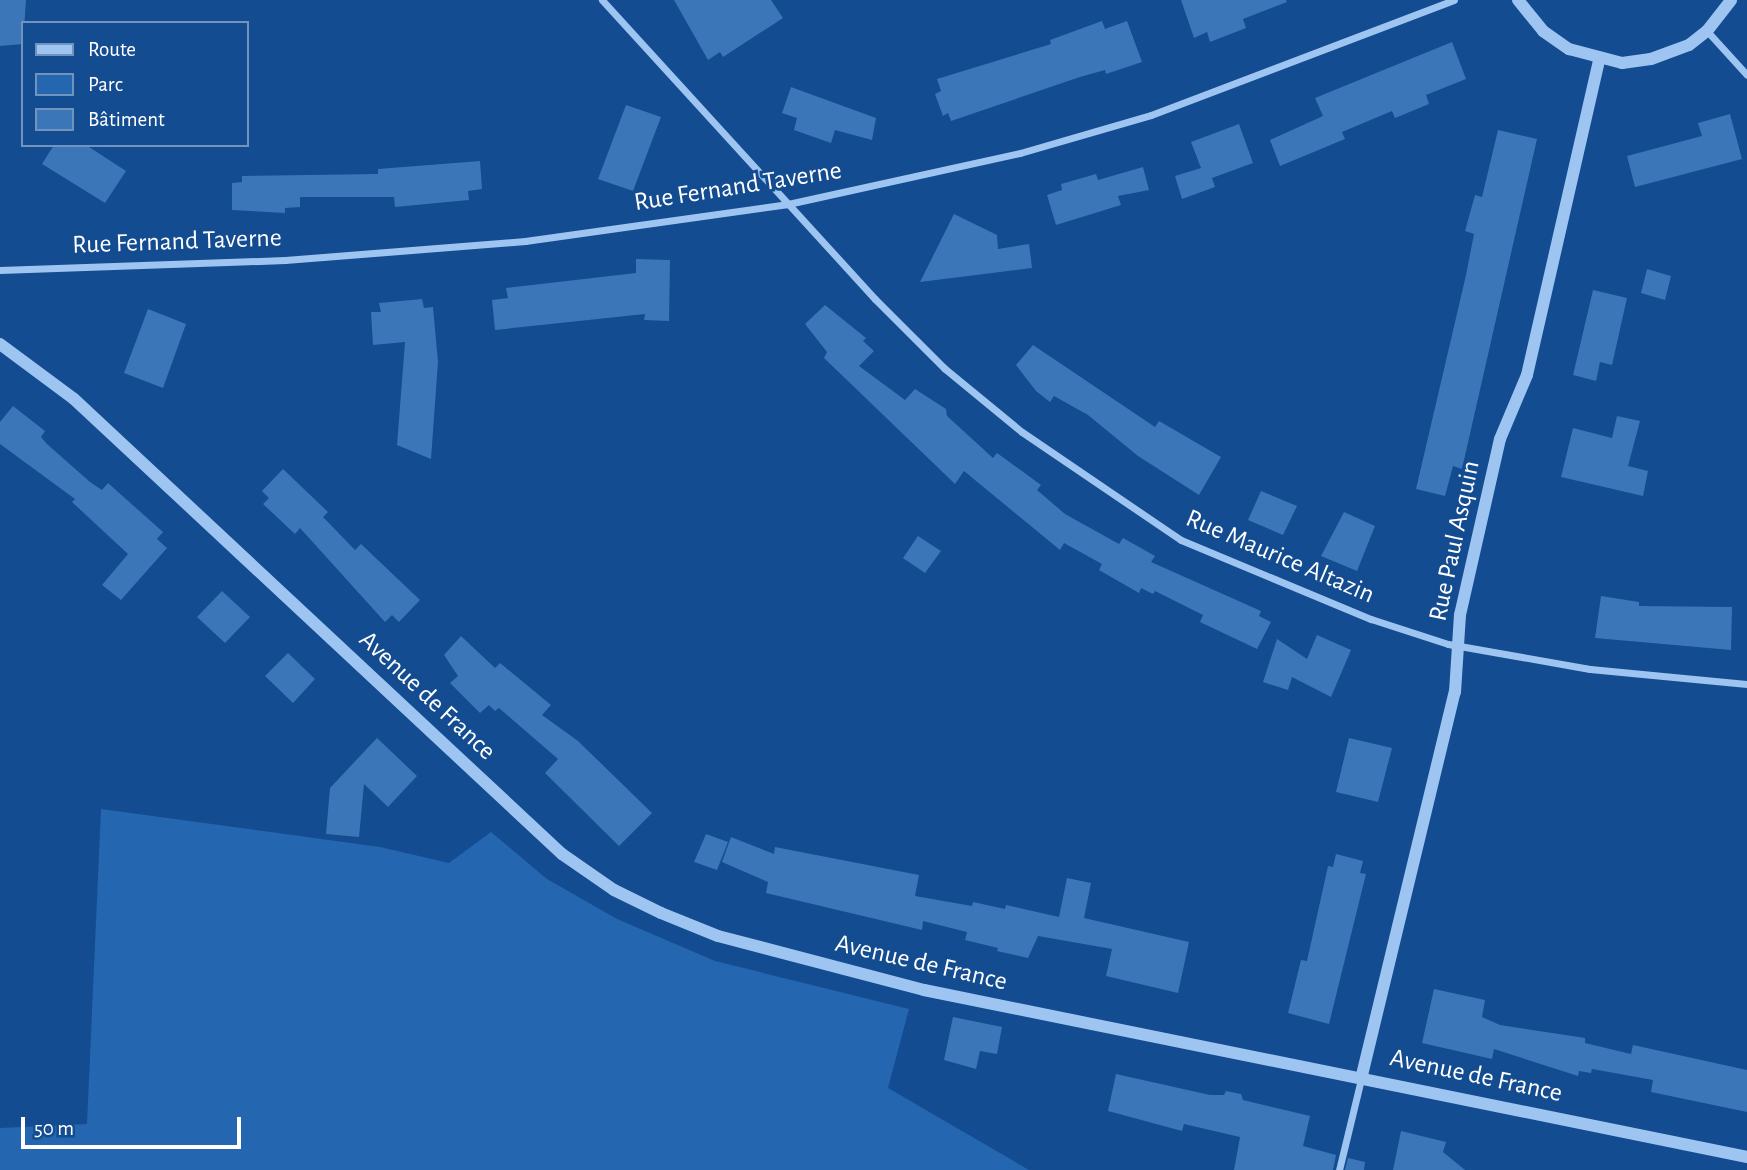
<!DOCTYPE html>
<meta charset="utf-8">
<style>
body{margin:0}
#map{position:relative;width:1747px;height:1170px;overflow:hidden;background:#134c90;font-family:"Alegreya Sans",sans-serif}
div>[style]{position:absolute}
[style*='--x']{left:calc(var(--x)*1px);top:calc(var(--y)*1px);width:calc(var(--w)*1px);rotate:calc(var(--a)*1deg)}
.green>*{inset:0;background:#2466af}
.building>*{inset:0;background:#3b76b9}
.minor>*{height:7px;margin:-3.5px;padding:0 3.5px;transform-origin:3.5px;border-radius:3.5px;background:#9ec5f2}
.tertiary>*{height:12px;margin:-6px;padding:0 6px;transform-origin:6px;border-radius:6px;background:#9ec5f2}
span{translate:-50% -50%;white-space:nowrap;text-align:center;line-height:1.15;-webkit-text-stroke:6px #134c90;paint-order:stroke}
.street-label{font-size:26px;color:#fff}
.legend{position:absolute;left:21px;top:21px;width:228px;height:126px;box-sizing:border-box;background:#134c90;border:2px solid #7194bc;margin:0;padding:9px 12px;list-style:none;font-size:21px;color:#fff}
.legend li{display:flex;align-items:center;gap:14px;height:35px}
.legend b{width:35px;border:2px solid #7194bc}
.scale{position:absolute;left:21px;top:1117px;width:220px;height:32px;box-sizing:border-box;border:4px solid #fff;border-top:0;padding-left:9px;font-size:21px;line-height:24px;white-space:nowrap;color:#fff;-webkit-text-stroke:5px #134c90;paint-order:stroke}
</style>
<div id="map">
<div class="green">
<div style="clip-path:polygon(101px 809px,380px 847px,449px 863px,491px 832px,547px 879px,617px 919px,715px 961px,909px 1009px,888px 1088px,1029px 1170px,0 1170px,0 1128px,87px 1124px)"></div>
</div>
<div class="building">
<div style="clip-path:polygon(0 0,26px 0,23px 44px,0 46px)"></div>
<div style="clip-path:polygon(674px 0,771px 0,783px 18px,723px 57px,720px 52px,708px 60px)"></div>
<div style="clip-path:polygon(1181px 0,1286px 0,1287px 2px,1243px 19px,1246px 28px,1210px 42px,1207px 32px,1194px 38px)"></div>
<div style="clip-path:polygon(1102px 21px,1105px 29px,1127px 21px,1142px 62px,1106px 74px,1105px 70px,1080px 77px,951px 121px,948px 113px,943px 116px,935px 94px,941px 91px,937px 79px,1051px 44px,1050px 40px)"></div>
<div style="clip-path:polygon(1452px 42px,1466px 79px,1426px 95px,1429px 104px,1395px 118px,1392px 111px,1342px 132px,1345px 139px,1280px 166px,1270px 140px,1323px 116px,1315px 98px)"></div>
<div style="clip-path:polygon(791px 87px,876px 118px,872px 140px,835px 130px,831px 143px,794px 130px,797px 118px,782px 113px)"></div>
<div style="clip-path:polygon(626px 105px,661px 117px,633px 191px,598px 179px)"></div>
<div style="clip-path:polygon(1730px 114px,1742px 159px,1635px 187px,1627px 156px,1702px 136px,1698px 123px)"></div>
<div style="clip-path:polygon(1239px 124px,1253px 163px,1212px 178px,1215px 187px,1182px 199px,1175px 176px,1201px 168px,1191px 142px)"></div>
<div style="clip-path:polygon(1498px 130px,1537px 139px,1462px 469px,1453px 466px,1445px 496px,1416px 489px,1466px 275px,1474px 234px,1465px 231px,1475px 195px,1482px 197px)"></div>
<div style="clip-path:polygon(54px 145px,86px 145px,126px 171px,105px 203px,42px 164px)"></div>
<div style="clip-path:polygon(480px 161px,482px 189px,468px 191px,469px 200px,395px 207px,394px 197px,300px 197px,300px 207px,285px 208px,285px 213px,232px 210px,232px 183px,242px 182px,242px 176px,378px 174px,378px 169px)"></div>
<div style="clip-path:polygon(1143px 167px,1149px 190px,1118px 196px,1121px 205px,1056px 225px,1047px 195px,1062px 190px,1061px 184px,1096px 174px,1098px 180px)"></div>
<div style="clip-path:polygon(954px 214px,997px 235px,998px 249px,1029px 244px,1032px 268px,920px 282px)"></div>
<div style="clip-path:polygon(636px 259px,670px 260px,669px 321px,644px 320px,645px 314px,495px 330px,492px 300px,508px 298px,506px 288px,636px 273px)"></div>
<div style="clip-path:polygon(1647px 269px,1671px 276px,1665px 300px,1641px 293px)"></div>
<div style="clip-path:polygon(1593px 290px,1627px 298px,1612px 365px,1600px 362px,1596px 381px,1573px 375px)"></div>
<div style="clip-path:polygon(422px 299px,424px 308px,433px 307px,438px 362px,431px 459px,397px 445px,405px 342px,373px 345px,371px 312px,381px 312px,379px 303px)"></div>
<div style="clip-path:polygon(825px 305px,866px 338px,863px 341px,874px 351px,859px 366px,905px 400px,915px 389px,946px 409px,947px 416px,993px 458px,997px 453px,1041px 485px,1037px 490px,1065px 514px,1119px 544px,1123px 538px,1155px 556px,1151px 562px,1261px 611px,1259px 616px,1271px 622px,1257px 649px,1200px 622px,1203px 615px,1155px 591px,1153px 594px,1141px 588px,1139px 593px,1099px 570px,1102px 564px,1064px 543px,1060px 550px,964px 471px,955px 484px,824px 358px,827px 352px,805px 324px)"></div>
<div style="clip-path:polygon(148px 309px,186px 324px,163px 388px,124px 373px)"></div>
<div style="clip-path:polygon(1033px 345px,1155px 427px,1159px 421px,1221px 457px,1199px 495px,1138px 456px,1088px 415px,1054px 396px,1050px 402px,1036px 391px,1016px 365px)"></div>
<div style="clip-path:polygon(13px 406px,45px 431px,41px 437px,47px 444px,90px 482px,102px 490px,108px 483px,163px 532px,157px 539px,167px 548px,121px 600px,102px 585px,128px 554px,72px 502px,75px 499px,0 444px,0 422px)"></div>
<div style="clip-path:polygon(1617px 416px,1640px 421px,1628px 466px,1648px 471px,1643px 496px,1561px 477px,1573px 428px,1612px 438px)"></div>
<div style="clip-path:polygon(283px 469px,328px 512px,323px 517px,355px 550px,361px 544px,420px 600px,399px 622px,392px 615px,385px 622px,300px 528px,295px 534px,263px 504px,269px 498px,262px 491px)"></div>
<div style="clip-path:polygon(1261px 491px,1297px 506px,1283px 535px,1248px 520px)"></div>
<div style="clip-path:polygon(1344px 512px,1375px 526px,1357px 571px,1321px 556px)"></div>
<div style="clip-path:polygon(918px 536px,941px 551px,925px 573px,903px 558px)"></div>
<div style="clip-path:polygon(222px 591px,250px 617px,225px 643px,197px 617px)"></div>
<div style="clip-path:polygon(1601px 596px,1639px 602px,1639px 606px,1732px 607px,1731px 650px,1595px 638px)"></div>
<div style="clip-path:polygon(1317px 635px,1351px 650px,1331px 697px,1292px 677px,1288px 690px,1263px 682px,1277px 639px,1307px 659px)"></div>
<div style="clip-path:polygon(461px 636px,495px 668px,500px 663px,551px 705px,542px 715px,578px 741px,652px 813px,619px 846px,545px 773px,558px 759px,499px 708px,495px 711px,489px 705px,480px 713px,450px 683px,458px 676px,444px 655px)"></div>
<div style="clip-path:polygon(288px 653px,315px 679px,293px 703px,265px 676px)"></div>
<div style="clip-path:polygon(377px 738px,417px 776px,388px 807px,364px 784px,359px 837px,326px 834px,330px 788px)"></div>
<div style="clip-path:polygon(1349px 738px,1392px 748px,1378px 802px,1336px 792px)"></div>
<div style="clip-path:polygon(706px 834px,728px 842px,717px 870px,694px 862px)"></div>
<div style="clip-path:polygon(731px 837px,774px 854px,775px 847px,919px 875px,915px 896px,972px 906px,973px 902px,1005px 909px,1006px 905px,1059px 917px,1067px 878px,1091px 883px,1084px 918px,1189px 942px,1178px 993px,1106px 976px,1112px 949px,1038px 936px,1028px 958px,997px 951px,998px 948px,965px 940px,967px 932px,923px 921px,922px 930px,766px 893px,768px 882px,722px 862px)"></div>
<div style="clip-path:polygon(1336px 854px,1363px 861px,1360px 873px,1366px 874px,1329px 1024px,1288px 1013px,1301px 960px,1307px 961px,1328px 866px,1333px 867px)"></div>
<div style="clip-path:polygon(1434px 989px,1485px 1000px,1482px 1017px,1500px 1025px,1585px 1038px,1585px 1043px,1631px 1054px,1633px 1045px,1747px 1070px,1747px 1112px,1651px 1092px,1653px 1080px,1592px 1069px,1591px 1073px,1579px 1071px,1578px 1076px,1494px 1049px,1492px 1059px,1422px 1043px)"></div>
<div style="clip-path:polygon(953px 1017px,1002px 1027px,997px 1054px,980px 1051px,976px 1069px,944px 1060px)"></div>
<div style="clip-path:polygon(1116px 1074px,1210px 1095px,1224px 1095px,1226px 1091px,1241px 1094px,1243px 1100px,1310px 1116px,1303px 1146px,1336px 1155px,1333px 1170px,1234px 1170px,1240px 1137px,1184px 1124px,1182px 1131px,1108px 1111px)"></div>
<div style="clip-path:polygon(1401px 1131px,1446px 1142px,1443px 1152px,1465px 1170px,1393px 1170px)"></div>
<div style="clip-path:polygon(1348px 1158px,1365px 1162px,1364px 1170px,1345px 1170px)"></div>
</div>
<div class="minor">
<div style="--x:602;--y:0;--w:405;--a:47.6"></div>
<div style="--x:875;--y:299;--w:98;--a:45"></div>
<div style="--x:944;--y:368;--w:101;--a:39.4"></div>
<div style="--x:1022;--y:432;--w:192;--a:34.2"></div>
<div style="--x:1181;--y:540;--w:206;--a:22.6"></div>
<div style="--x:1371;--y:619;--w:81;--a:18"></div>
<div style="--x:1448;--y:644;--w:144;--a:10"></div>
<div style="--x:1590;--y:669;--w:158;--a:5.5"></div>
<div style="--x:1707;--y:31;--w:59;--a:47.7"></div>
<div style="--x:0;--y:270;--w:285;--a:-2"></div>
<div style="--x:285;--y:260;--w:241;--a:-4.5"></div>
<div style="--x:525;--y:241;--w:266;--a:-8"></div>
<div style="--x:788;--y:204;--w:238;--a:-12.4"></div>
<div style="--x:1020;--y:153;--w:136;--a:-16.2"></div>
<div style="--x:1151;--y:115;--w:324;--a:-20.8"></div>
<div style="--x:1339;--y:1170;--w:98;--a:-76.4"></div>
</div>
<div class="tertiary">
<div style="--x:1518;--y:0;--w:40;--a:51"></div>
<div style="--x:1543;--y:31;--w:32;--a:35"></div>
<div style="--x:1569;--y:49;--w:55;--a:14.8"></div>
<div style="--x:1622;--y:63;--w:29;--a:-8"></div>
<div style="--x:1651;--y:59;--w:40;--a:-20.2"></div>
<div style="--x:1689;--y:45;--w:23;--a:-38"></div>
<div style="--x:1707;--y:31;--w:39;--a:-52"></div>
<div style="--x:0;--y:344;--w:92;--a:36.6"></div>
<div style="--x:74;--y:399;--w:667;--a:43"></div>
<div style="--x:562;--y:854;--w:63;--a:34.7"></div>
<div style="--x:614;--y:890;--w:52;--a:26.1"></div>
<div style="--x:661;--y:913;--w:61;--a:22"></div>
<div style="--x:718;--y:936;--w:213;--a:14.7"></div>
<div style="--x:924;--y:990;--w:840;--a:11.47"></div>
<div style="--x:1362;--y:1075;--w:394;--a:-76.4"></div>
<div style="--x:1455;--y:692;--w:77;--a:-86.3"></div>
<div style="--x:1460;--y:615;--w:180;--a:-77.2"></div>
<div style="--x:1500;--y:439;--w:69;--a:-67.1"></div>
<div style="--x:1527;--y:375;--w:323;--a:-77.1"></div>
</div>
<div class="street-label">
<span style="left:738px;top:187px;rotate:-9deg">Rue Fernand Taverne</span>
<span style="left:177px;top:242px;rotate:-2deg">Rue Fernand Taverne</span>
<span style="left:1455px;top:541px;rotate:-78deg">Rue Paul Asquin</span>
<span style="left:1280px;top:557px;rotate:23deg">Rue Maurice Altazin</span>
<span style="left:427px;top:696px;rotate:43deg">Avenue de France</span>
<span style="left:921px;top:963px;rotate:13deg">Avenue de France</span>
<span style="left:1476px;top:1076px;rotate:12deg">Avenue de France</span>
</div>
<ul class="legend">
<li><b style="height:9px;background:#9ec5f2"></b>Route</li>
<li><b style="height:19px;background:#2466af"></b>Parc</li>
<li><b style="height:19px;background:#3b76b9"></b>Bâtiment</li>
</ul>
<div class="scale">50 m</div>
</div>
